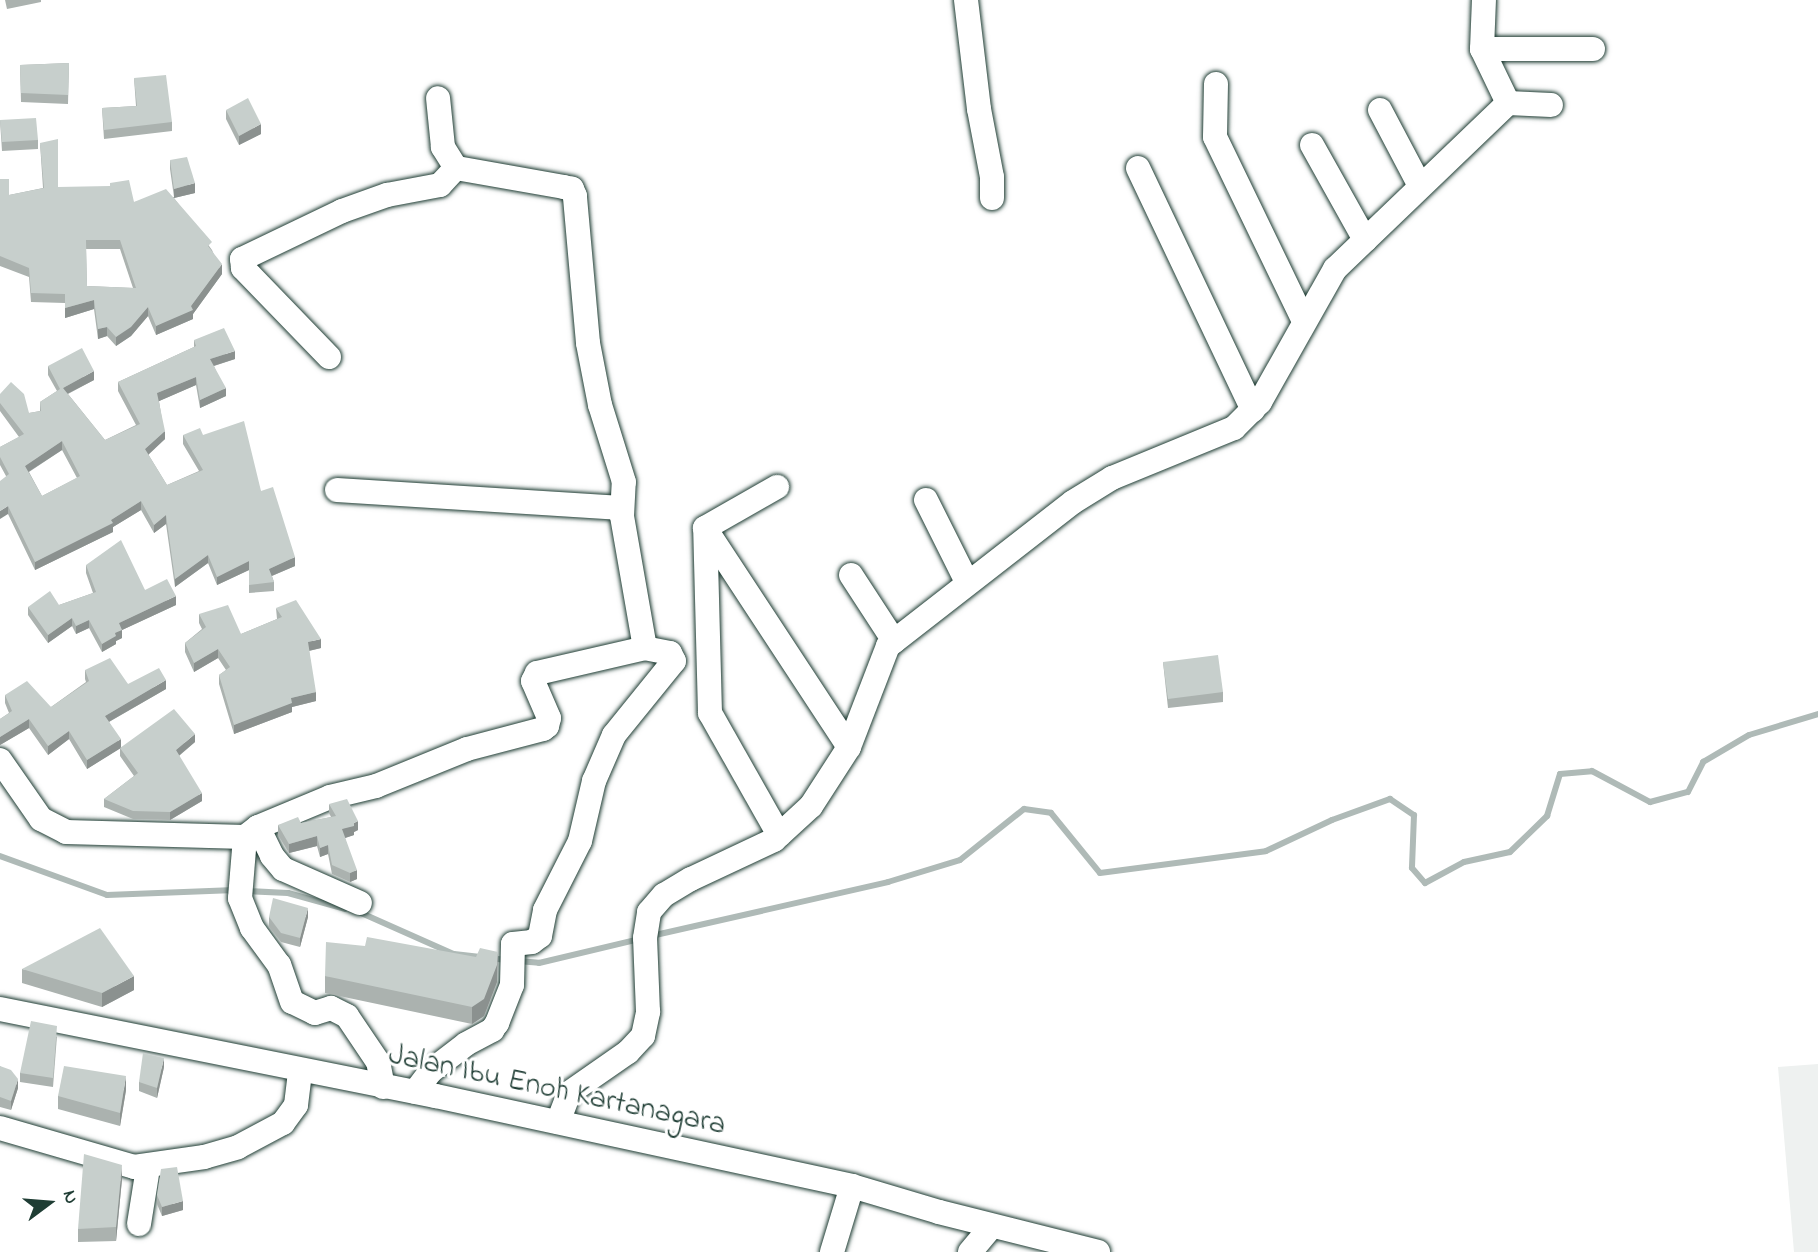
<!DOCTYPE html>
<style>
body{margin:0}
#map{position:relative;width:1818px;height:1252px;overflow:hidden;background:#fff;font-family:"Indie Flower",sans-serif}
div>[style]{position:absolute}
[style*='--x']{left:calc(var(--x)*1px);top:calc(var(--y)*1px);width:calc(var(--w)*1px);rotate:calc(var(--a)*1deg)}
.built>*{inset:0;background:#eef1f0}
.stream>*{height:6px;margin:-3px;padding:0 3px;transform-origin:3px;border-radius:3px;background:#afbab7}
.roads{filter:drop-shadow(0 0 2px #1f3d34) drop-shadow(0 0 2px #1f3d34)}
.minor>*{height:24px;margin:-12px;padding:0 12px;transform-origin:12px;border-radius:12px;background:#fff}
.wall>*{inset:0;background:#abb2af}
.shaded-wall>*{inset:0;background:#8b918f}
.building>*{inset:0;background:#c7cfcc}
span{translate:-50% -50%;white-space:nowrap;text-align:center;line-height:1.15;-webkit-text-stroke:6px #fff;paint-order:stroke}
.street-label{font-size:30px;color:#1f3d34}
.north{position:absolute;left:14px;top:1168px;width:70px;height:70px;-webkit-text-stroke:5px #fff;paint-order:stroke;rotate:74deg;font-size:19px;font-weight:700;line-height:28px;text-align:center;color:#1f3d34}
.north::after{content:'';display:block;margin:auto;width:24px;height:32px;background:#1f3d34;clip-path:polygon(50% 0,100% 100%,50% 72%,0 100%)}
</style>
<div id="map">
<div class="built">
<div style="clip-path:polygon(1818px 1064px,1818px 1252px,1794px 1252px,1778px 1067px)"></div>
</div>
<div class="stream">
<div style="--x:0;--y:856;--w:114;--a:20"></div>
<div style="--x:107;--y:895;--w:128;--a:-2.2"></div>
<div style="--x:246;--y:891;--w:42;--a:2.7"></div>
<div style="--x:288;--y:893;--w:59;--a:15.7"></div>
<div style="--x:359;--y:912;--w:104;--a:23.9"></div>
<div style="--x:454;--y:954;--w:53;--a:6.5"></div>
<div style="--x:651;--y:936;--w:243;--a:-12.8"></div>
<div style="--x:888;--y:882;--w:75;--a:-17"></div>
<div style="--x:960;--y:860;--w:82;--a:-38.6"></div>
<div style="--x:1024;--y:809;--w:27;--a:8"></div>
<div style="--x:1051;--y:813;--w:77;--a:50.8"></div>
<div style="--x:1100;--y:873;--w:167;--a:-7.5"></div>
<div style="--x:1266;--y:851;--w:73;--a:-25.2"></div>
<div style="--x:1332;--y:820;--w:62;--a:-19.9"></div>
<div style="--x:1390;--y:799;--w:29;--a:34"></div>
<div style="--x:1414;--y:815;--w:53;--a:92.2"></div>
<div style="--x:1412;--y:868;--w:20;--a:49"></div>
<div style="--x:1425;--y:883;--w:44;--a:-28.3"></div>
<div style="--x:1464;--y:862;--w:47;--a:-12.3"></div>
<div style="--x:1510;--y:852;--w:52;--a:-44.2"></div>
<div style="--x:1547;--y:816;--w:44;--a:-72.8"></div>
<div style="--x:1560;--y:774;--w:32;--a:-5"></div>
<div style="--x:1592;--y:771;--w:66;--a:28.1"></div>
<div style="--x:1650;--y:802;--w:39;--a:-15"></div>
<div style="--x:1688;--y:792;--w:34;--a:-63"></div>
<div style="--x:1703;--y:762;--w:53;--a:-30.4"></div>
<div style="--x:1749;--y:735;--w:72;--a:-16.9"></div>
<div style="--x:518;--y:961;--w:21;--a:5"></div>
<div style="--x:539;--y:963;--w:104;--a:-13.4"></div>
</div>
<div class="roads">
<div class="minor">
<div style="--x:966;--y:0;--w:110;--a:83.2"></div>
<div style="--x:979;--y:109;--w:69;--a:79.2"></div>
<div style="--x:992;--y:177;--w:21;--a:90"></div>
<div style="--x:1482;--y:49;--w:111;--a:0"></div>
<div style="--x:1216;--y:84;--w:53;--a:91.1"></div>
<div style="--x:1215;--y:137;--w:204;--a:64.2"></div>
<div style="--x:1508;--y:103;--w:43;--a:2.7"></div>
<div style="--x:1380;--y:110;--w:86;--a:62.2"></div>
<div style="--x:1312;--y:145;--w:109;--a:60.8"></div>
<div style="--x:1138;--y:168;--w:268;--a:64.6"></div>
<div style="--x:329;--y:357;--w:124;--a:-134"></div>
<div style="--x:243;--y:268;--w:9;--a:-96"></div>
<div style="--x:242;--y:259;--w:111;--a:-25.6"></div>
<div style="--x:342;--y:211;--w:48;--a:-19.6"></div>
<div style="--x:387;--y:195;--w:54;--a:-10.7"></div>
<div style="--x:440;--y:185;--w:23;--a:-47"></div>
<div style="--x:337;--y:490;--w:285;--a:3.6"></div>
<div style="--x:926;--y:500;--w:92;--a:63.4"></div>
<div style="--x:705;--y:528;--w:83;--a:-29.7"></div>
<div style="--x:851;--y:575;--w:79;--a:56.9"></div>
<div style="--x:0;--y:760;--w:72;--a:55.2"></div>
<div style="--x:41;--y:819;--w:28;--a:27"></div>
<div style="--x:66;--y:832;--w:179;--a:1.6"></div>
<div style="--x:258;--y:827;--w:32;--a:64"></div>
<div style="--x:272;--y:856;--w:17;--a:50"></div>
<div style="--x:283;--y:869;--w:84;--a:23.8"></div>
<div style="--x:779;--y:835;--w:140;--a:-119.5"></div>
<div style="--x:710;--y:713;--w:185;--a:-91.5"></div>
<div style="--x:705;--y:528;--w:262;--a:56.7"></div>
<div style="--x:0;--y:1009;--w:445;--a:11.3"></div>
<div style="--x:436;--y:1096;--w:426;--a:12.2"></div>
<div style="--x:852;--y:1186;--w:91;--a:16.6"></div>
<div style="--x:939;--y:1212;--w:164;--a:14.1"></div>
<div style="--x:383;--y:1087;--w:25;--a:-101"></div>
<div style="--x:378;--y:1062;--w:55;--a:-124"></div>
<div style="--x:347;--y:1016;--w:18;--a:-153"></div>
<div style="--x:331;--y:1008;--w:17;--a:163"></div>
<div style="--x:315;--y:1013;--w:25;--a:-154"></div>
<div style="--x:292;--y:1002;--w:39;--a:-109"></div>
<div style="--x:279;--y:965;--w:46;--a:-126.1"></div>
<div style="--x:252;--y:928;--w:32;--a:-112"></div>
<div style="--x:240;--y:898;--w:61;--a:-85.3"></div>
<div style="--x:245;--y:837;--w:16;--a:-38"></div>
<div style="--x:258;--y:827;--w:78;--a:-22.6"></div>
<div style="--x:330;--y:797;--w:47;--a:-13.4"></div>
<div style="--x:376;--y:786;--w:98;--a:-22.1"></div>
<div style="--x:467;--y:749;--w:79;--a:-14.7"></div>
<div style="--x:543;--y:729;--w:5;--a:-37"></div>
<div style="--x:547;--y:726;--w:8;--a:-76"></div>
<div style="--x:549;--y:718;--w:40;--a:-113.4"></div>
<div style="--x:533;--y:681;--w:9;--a:-63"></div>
<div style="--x:537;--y:673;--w:111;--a:-13"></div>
<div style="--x:415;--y:1092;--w:26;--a:-53"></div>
<div style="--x:431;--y:1071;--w:44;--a:-37.6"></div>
<div style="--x:466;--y:1044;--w:30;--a:-28"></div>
<div style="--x:492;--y:1030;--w:9;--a:-54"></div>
<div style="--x:497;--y:1023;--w:41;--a:-68.5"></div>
<div style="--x:512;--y:985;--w:41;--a:-88.6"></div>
<div style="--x:513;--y:944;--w:19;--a:-6"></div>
<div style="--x:532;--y:942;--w:10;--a:-37"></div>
<div style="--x:540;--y:936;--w:26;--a:-79"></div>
<div style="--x:545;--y:910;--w:77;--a:-63.1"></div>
<div style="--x:580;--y:841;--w:62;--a:-76.9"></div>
<div style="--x:594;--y:781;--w:50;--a:-66.5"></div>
<div style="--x:614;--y:735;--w:95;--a:-51"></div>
<div style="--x:674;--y:661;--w:9;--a:-117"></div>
<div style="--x:670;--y:653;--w:25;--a:-169"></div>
<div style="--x:645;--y:648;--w:134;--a:-99.9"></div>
<div style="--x:622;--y:516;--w:34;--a:-87"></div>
<div style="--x:624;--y:482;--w:81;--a:-107.3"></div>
<div style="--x:600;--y:405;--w:63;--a:-101"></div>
<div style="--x:588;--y:343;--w:148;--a:-95.1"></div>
<div style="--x:575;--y:196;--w:8;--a:-113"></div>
<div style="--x:572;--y:189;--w:8;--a:-166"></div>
<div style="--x:564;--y:187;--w:110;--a:-170"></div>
<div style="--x:456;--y:168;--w:25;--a:-122"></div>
<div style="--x:443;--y:147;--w:49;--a:-95.8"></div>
<div style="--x:558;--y:1122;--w:31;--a:-69"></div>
<div style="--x:569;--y:1093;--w:72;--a:-34.8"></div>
<div style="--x:628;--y:1052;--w:22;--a:-47"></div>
<div style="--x:643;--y:1036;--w:25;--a:-78"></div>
<div style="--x:648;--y:1012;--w:74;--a:-92.3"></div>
<div style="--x:645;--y:938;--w:26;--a:-81"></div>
<div style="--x:649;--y:912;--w:23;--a:-49"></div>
<div style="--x:664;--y:895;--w:31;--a:-31"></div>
<div style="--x:691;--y:879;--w:92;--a:-25.2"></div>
<div style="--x:774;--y:840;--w:50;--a:-42.6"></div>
<div style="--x:811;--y:806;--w:70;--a:-57.2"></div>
<div style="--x:849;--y:747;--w:108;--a:-68.9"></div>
<div style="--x:888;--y:646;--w:234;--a:-37.9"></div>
<div style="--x:1073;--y:502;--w:46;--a:-31.6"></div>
<div style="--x:1112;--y:478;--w:132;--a:-22.3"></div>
<div style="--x:1234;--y:428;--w:37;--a:-45"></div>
<div style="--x:1260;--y:402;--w:153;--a:-60.6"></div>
<div style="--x:1335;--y:269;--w:240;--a:-43.8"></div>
<div style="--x:1508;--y:103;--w:60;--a:-115.7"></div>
<div style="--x:1482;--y:49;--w:49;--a:-87.7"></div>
<div style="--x:0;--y:1128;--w:140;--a:16.2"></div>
<div style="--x:134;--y:1167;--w:71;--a:-8.1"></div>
<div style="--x:204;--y:1157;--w:35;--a:-16"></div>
<div style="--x:238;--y:1147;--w:51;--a:-28.1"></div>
<div style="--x:283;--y:1123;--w:22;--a:-54"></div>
<div style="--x:296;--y:1105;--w:34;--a:-83"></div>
<div style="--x:139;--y:1224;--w:57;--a:-80.9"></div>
<div style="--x:832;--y:1252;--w:69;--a:-73.1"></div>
<div style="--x:970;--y:1252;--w:34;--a:-50"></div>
</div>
</div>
<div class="wall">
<div style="clip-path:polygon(5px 0,41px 0,41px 2px,7px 9px)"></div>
<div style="clip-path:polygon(69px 63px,68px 104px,21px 102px,20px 65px)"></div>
<div style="clip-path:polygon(134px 78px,172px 122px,172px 131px,104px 139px,102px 108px,136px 106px)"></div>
<div style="clip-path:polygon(226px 110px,261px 134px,239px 145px,226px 119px)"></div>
<div style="clip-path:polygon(0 120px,38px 140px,38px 149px,2px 151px)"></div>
<div style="clip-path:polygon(evenodd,40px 143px,58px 187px,134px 202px,174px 197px,170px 169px,170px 160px,195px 193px,174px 198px,212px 250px,222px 274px,193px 314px,193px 319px,156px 335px,148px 316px,131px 336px,116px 346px,107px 336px,98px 339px,94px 309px,65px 318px,65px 303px,31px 302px,29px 277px,0 266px,0 179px,9px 195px,43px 188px,40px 143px,86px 249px,120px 249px,133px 288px,87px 286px,86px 249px)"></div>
<div style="clip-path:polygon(evenodd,194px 340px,235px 359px,214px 366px,226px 396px,200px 408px,196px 385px,159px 401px,165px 439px,148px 454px,167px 485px,199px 471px,183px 444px,183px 435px,203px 435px,261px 491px,295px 566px,272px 576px,274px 582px,274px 591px,249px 593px,249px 570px,217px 585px,208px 563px,175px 587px,166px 524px,154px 533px,141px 510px,113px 527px,113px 532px,35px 570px,8px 514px,6px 476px,0 465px,0 447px,19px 437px,0 411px,0 394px,29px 413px,40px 411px,40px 402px,57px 391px,48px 375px,48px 366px,94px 380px,68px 394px,105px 440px,136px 425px,118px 391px,118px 382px,194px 347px,194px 340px,62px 450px,77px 478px,42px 496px,29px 472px,62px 450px)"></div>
<div style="clip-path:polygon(86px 565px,145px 590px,176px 605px,122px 630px,122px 638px,116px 641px,116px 644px,102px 652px,89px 628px,76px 634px,72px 626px,48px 643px,28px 615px,28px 607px,59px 605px,93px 593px,86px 573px)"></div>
<div style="clip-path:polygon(276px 608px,321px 648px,309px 651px,316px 701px,292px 707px,292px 712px,234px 734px,219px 684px,219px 675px,226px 670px,218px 658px,194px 672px,185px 652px,185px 643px,202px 629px,199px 623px,199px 614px,241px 634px,277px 619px)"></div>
<div style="clip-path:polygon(1163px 662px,1223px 692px,1223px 702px,1168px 708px)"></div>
<div style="clip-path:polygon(85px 670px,128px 684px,166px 689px,109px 722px,121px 747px,195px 742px,179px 756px,202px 801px,170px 820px,133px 819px,104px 807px,104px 799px,134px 776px,120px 756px,120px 748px,87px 769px,69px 739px,48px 755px,29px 728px,0 745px,0 719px,9px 713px,5px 703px,5px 695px,51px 707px,86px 682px,85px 679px)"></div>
<div style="clip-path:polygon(329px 804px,358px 830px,354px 832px,354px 835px,345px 838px,357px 879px,350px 882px,332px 874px,328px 854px,320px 857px,317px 846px,289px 853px,278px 835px,278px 825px,301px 823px,331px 817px,329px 813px)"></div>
<div style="clip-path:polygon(269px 917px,308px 917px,300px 947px,281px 942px,269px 927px)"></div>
<div style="clip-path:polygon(22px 969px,134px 990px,102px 1007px,22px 983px)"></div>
<div style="clip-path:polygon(325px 976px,497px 982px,484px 1016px,472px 1024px,325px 993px)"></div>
<div style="clip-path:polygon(57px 1036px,53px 1087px,20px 1082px,20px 1073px)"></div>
<div style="clip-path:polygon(0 1066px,18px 1088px,11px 1110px,0 1107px)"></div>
<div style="clip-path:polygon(164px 1067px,157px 1098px,139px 1091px,139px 1082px)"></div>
<div style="clip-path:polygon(126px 1090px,120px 1126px,58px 1109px,58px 1096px)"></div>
<div style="clip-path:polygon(122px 1179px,116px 1241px,78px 1242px,78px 1229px)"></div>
<div style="clip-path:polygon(157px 1195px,183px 1210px,162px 1216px,157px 1204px)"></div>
</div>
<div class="shaded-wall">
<div style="clip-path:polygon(261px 124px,261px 134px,239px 145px,239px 136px)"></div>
<div style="clip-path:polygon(195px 183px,195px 193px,174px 198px,174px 189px)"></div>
<div style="clip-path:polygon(222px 264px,222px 274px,193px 314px,193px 319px,156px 335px,156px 326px,191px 306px)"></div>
<div style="clip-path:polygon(94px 300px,94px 309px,65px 318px,65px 308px)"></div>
<div style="clip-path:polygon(148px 307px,148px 316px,131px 336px,116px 346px,116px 337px)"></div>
<div style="clip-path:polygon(107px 327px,107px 336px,98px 339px,98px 329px)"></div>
<div style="clip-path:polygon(235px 351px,235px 359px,210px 367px,210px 359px)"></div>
<div style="clip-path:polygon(94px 371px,94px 380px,63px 396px,63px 388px)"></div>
<div style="clip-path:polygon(196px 377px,196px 385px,157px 402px,157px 393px)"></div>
<div style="clip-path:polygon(226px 388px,226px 396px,200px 408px,200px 400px)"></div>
<div style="clip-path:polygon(165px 431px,165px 439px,145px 458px,145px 449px)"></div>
<div style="clip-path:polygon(62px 441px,62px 450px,25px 474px,25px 466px)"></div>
<div style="clip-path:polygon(141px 501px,141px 510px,113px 527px,113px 532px,35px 570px,35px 562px,111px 520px)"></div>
<div style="clip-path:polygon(8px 506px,8px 514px,0 519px,0 511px)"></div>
<div style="clip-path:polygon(166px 515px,166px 524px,154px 533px,154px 525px)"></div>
<div style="clip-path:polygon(208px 555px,208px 563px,175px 587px,175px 579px)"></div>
<div style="clip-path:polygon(295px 557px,295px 566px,269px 577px,269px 569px)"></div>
<div style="clip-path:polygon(249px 561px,249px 570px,217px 585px,217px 577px)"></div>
<div style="clip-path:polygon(176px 596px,176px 605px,122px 630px,122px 638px,116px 641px,116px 644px,102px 652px,102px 644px,115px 633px,119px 623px)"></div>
<div style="clip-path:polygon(72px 618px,72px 626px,48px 643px,48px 635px)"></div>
<div style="clip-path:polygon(89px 620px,89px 628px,76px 634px,76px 626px)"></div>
<div style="clip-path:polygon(321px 639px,321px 648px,308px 651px,308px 642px)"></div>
<div style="clip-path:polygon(218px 649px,218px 658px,194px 672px,194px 663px)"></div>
<div style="clip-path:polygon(166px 680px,166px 689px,105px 724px,105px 716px)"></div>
<div style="clip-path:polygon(316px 692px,316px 701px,292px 707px,292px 712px,234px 734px,234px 725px,291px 698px)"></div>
<div style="clip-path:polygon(29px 719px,29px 728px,0 745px,0 737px)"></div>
<div style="clip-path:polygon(69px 731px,69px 739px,48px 755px,48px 746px)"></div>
<div style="clip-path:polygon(195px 734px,195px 742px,176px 758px,176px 750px)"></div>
<div style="clip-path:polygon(121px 739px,121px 748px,87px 769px,87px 760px)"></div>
<div style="clip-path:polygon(202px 793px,202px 801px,170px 820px,170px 812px)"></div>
<div style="clip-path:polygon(358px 821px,358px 830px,354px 832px,354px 835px,342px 839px,342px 829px)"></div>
<div style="clip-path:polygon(317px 836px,317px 846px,289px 853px,289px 844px)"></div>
<div style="clip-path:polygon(328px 845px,328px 854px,320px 857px,320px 848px)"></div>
<div style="clip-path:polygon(357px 870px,357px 879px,350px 882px,350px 873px)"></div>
<div style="clip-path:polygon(308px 908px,308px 917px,300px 947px,300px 938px)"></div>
<div style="clip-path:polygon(498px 952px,497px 982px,484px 1016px,472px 1024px,472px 1007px)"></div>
<div style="clip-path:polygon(134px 976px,134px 990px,102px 1007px,102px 993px)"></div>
<div style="clip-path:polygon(164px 1058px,164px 1067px,157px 1098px,157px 1088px)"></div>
<div style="clip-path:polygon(126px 1076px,126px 1090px,120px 1126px,120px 1113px)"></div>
<div style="clip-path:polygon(18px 1079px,18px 1088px,11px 1110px,11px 1101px)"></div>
<div style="clip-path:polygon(122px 1165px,122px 1179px,116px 1241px,116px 1227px)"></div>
<div style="clip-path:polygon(183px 1201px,183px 1210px,162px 1216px,162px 1207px)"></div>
</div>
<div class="building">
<div style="clip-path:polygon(69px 63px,68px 95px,21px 93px,20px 65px)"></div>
<div style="clip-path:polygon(166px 75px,172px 122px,104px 130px,102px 108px,137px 106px,134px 78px)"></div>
<div style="clip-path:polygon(248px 98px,261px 124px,239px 136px,226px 110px)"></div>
<div style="clip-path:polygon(36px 118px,38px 140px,2px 142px,0 120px)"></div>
<div style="clip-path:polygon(evenodd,58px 139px,58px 187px,110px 186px,110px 183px,129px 180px,134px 202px,166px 189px,212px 242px,208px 246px,222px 264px,191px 306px,193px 310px,156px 326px,148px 307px,131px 327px,116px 337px,107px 327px,98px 329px,94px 300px,65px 308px,65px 294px,31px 293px,29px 268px,0 256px,0 179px,9px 179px,9px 195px,44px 188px,40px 143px,58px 139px,86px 240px,120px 240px,136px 288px,87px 286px,86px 240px)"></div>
<div style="clip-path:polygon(187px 157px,195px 183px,174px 189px,170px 160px)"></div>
<div style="clip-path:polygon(evenodd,224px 328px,235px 351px,210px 359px,226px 388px,200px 400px,196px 377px,157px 393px,165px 431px,145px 449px,167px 485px,203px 470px,183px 435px,200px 428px,203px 435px,244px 421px,261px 491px,273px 487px,295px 557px,269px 569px,274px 582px,249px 585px,249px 561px,217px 577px,208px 555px,175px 579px,166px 515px,154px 525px,141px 501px,111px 520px,113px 523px,35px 562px,8px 506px,0 511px,0 481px,9px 474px,0 457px,0 447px,24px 434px,0 403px,0 394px,11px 382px,24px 394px,29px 413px,41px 411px,40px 402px,60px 389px,48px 366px,82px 348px,94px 371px,63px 388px,105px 440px,140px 424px,118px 382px,196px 346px,194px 340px,224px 328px,62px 441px,80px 476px,42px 496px,25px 466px,62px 441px)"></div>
<div style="clip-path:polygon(121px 540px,145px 590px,167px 579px,176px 596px,119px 623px,122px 630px,115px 633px,116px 636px,102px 644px,89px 620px,76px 626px,72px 618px,48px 635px,28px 607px,50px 591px,59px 605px,96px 592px,86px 565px)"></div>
<div style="clip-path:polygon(296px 600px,321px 639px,308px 642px,316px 692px,291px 698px,292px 703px,234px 725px,219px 675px,230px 667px,218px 649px,194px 663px,185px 643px,206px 627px,199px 614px,228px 605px,241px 634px,282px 617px,276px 608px)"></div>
<div style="clip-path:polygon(1218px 655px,1223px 692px,1168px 699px,1163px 662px)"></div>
<div style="clip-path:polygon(110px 658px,128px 684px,159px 668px,166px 680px,105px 716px,121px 739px,87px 760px,69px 731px,48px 746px,29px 719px,0 737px,0 719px,12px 711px,5px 695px,27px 681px,51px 707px,89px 681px,85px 670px)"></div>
<div style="clip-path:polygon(174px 709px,195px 734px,176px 750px,202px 793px,170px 812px,133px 811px,104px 799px,138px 773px,120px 748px)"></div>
<div style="clip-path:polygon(347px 799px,358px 821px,354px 823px,354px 826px,342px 829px,357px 870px,350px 873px,332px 865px,328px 845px,320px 848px,317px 836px,289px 844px,278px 825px,298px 817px,301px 823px,336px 816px,329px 804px)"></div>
<div style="clip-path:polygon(273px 898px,308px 908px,300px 938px,281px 933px,269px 917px)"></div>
<div style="clip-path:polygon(100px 928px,134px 976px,102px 993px,22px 969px)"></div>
<div style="clip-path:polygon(367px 937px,476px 957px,480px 948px,498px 952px,497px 965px,484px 999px,472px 1007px,325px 976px,326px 942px,365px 946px)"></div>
<div style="clip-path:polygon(31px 1021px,57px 1026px,53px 1078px,20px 1073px)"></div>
<div style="clip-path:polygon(143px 1053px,164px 1058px,157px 1088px,139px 1082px)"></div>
<div style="clip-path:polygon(0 1066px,11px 1070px,18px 1079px,11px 1101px,0 1097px)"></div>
<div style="clip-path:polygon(64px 1066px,126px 1076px,120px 1113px,58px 1096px)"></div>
<div style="clip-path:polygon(84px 1154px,122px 1165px,116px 1227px,78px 1229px)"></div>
<div style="clip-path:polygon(177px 1167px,183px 1201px,162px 1207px,157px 1195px,161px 1169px)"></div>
</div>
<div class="street-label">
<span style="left:557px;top:1091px;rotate:12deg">Jalan Ibu Enoh Kartanagara</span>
</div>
<div class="north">N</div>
</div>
